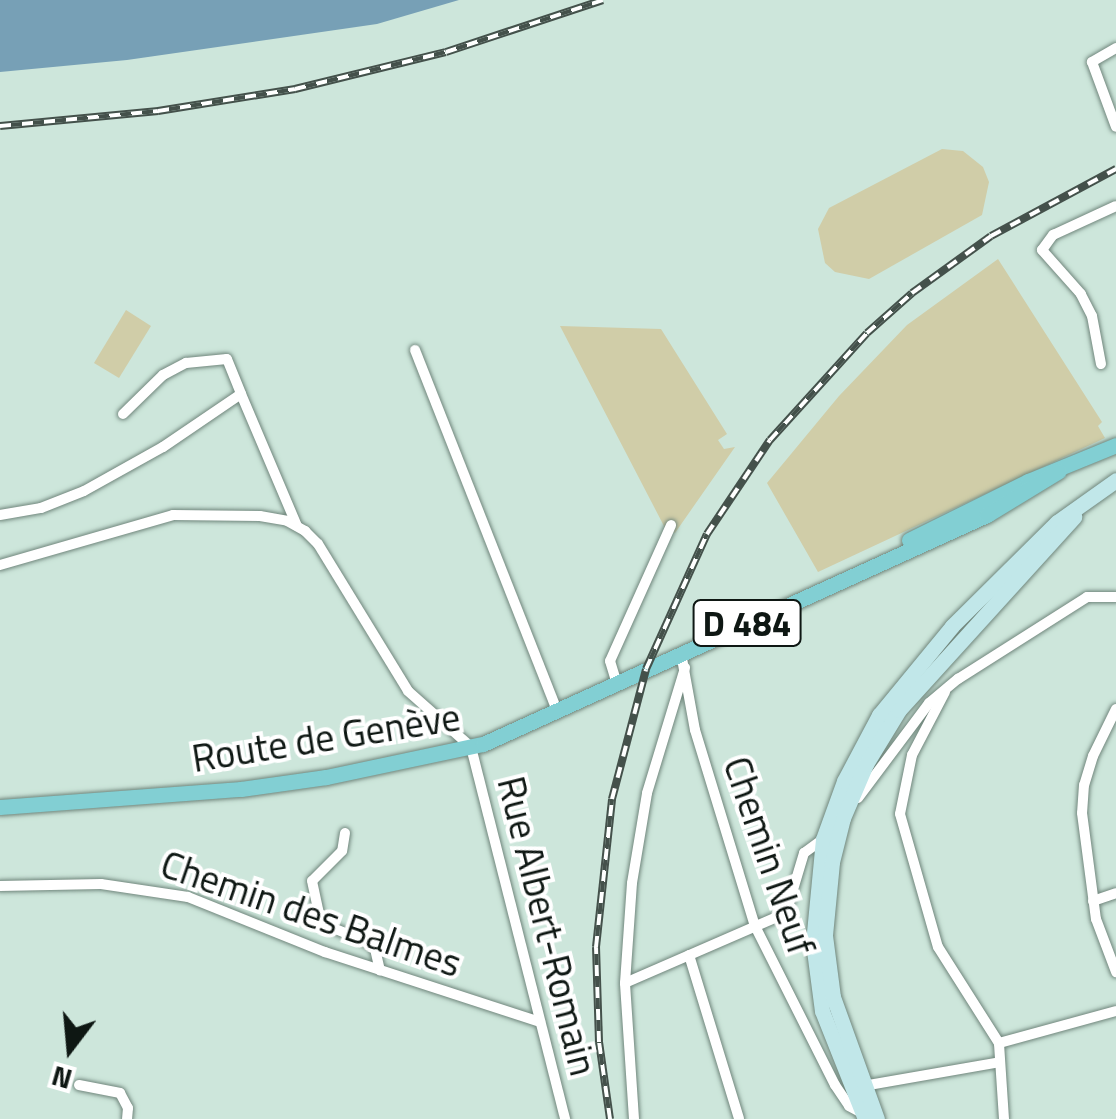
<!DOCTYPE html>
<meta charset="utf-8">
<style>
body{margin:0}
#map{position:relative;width:1116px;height:1119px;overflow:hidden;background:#cde6db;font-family:"Titillium Web",sans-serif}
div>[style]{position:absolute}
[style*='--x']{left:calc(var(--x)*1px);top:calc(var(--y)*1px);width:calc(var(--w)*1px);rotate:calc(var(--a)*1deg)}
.green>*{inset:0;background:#d0cda8}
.water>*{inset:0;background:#77a0b6}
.roads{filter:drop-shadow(0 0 2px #70867c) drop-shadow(0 0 2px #70867c)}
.street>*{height:10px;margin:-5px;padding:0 5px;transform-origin:5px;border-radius:5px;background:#fff}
.secondary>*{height:15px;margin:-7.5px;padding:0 7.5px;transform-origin:7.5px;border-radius:7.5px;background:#c1e7e9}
.primary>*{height:15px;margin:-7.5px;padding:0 7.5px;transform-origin:7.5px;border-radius:7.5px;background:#82cfd3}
.rail>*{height:8px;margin-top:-4px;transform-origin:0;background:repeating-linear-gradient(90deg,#fff 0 11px,#44514b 0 22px);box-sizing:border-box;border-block:2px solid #44514b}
span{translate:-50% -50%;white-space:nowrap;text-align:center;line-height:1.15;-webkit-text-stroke:8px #fff;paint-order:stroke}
.shield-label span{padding:2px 8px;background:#fff;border:2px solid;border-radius:8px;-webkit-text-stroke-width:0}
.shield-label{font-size:35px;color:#0e1713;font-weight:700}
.street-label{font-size:38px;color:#0e1713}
.north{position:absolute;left:20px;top:999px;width:100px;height:100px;-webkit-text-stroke:8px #fff;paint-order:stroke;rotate:196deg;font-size:28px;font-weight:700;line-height:40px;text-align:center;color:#0e1713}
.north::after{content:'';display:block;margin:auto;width:35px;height:45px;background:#0e1713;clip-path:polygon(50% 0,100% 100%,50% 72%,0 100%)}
</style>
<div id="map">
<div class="green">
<div style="clip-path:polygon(942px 149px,963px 151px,983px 167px,989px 182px,982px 215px,869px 279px,835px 272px,825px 263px,818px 229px,829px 208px)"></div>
<div style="clip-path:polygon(998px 259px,1102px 422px,1098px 426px,1105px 438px,818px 572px,767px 483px,839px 396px,907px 325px)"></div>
<div style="clip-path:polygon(126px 310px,151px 326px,119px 378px,94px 363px)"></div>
<div style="clip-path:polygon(560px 326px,661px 329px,727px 434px,718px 440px,724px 449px,735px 447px,675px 533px,665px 528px)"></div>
</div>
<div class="water">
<div style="clip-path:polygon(0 0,459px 0,377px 24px,127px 60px,0 72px)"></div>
</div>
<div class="roads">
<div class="street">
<div style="--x:1116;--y:48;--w:28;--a:150"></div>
<div style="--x:1092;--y:62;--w:69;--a:69.7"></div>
<div style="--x:415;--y:350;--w:388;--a:68.5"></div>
<div style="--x:1101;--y:364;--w:49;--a:-100.6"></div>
<div style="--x:1092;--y:316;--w:25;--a:-117"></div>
<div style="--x:1081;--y:294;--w:59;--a:-131.6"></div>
<div style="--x:1042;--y:250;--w:19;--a:-54"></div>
<div style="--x:1053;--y:235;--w:69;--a:-24.7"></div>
<div style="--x:123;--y:414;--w:56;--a:-44.3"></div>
<div style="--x:163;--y:375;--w:26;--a:-28"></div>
<div style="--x:186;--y:363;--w:41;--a:-5.6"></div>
<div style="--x:227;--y:359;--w:38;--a:68"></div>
<div style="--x:0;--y:515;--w:42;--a:-9.7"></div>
<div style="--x:41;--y:508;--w:46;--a:-21.6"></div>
<div style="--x:84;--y:491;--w:90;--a:-29.1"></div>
<div style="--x:163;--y:447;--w:94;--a:-34.2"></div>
<div style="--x:241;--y:394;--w:143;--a:67"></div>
<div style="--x:0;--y:565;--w:180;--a:-16.1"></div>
<div style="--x:173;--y:515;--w:87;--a:0.7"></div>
<div style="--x:260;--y:516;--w:27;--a:10"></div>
<div style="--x:287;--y:521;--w:21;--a:29"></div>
<div style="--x:305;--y:531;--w:18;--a:45"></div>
<div style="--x:318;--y:544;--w:172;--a:58.5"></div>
<div style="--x:408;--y:691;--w:84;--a:41.6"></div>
<div style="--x:471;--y:747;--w:384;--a:75.8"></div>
<div style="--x:681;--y:653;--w:78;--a:79.7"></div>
<div style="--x:695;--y:730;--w:205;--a:73"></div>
<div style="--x:755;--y:926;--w:178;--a:63.3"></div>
<div style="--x:835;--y:1085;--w:25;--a:56"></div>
<div style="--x:849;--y:1106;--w:17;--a:28"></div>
<div style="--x:617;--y:684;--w:24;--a:-107"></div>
<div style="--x:610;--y:661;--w:149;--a:-65.8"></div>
<div style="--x:945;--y:692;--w:71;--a:117.6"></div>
<div style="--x:912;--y:755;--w:60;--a:101.5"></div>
<div style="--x:900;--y:814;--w:138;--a:74.1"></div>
<div style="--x:938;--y:947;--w:114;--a:57.6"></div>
<div style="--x:1116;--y:709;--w:52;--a:116.1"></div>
<div style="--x:1093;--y:756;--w:30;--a:107"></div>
<div style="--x:1084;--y:785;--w:28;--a:94"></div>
<div style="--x:1082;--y:813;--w:107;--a:82.5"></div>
<div style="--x:1096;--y:919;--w:57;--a:69.3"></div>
<div style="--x:858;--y:798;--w:119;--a:-53.2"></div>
<div style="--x:929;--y:703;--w:38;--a:-40"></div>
<div style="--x:958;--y:679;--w:153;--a:-32.4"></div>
<div style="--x:1087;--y:597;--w:29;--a:0"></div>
<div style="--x:345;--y:833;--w:18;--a:99"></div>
<div style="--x:342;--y:851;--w:42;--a:135"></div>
<div style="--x:312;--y:881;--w:43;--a:77.9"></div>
<div style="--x:321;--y:923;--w:50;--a:22.4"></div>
<div style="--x:367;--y:942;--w:11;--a:41"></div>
<div style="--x:375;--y:949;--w:22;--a:77"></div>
<div style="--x:0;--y:886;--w:101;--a:-1.1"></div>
<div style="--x:101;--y:884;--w:88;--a:8.5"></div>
<div style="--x:188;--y:897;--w:148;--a:21.9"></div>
<div style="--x:325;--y:952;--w:226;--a:18"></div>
<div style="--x:1093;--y:901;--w:24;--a:-19"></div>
<div style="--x:689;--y:955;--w:171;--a:73"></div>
<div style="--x:625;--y:983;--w:176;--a:-23.5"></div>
<div style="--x:786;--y:913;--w:63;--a:-73.3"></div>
<div style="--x:804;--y:853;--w:24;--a:-36"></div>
<div style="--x:79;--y:1085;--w:42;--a:11"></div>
<div style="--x:120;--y:1093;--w:17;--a:62"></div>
<div style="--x:128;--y:1108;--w:11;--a:95"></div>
<div style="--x:863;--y:1086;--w:139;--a:-9.9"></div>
<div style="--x:634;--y:1119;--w:136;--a:-93.8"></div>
<div style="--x:625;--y:983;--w:100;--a:-86"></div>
<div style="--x:632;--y:883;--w:91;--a:-80.5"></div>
<div style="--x:647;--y:793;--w:131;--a:-73.1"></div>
<div style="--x:1004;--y:1119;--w:76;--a:-93.8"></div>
<div style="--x:999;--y:1043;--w:121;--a:-15.3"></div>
</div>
<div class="secondary">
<div style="--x:865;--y:1119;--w:116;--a:-111.7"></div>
<div style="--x:822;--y:1011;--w:69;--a:-97.5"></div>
<div style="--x:813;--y:943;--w:104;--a:-84.5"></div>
<div style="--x:823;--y:839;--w:62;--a:-70.1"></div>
<div style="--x:844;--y:781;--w:75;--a:-62.1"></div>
<div style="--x:879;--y:715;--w:115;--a:-50.6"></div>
<div style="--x:952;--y:626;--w:148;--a:-44.7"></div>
<div style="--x:1057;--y:522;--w:72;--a:-35.4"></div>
<div style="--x:877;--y:1119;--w:130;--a:-109.8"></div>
<div style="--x:833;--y:997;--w:63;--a:-97.4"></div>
<div style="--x:825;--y:935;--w:73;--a:-84.5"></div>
<div style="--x:832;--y:862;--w:45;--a:-76"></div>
<div style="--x:843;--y:818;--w:59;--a:-66.9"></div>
<div style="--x:866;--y:764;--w:63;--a:-58.6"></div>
<div style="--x:899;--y:710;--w:261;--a:-47.8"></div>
</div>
<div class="primary">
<div style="--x:909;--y:540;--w:133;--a:-26.4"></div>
<div style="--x:1028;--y:481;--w:95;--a:-22.2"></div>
<div style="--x:0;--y:807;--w:242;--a:-4.3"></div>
<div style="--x:241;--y:789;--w:86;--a:-8"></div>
<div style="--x:326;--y:777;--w:160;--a:-11.9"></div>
<div style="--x:483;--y:744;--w:554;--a:-24.44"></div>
<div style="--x:987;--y:515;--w:84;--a:-31.4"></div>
</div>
</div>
<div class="rail">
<div style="--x:0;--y:126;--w:159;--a:-5.4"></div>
<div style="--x:158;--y:111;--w:139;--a:-9.1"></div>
<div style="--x:295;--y:89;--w:155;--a:-13.8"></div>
<div style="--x:446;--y:52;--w:165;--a:-18.3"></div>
<div style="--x:610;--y:1119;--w:78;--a:-98.1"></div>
<div style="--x:599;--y:1042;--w:95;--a:-91.8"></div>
<div style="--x:596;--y:947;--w:149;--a:-83.8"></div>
<div style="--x:612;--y:799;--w:134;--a:-75.3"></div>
<div style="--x:646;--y:669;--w:148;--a:-65.7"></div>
<div style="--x:707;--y:534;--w:113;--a:-56.2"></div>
<div style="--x:770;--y:440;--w:144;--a:-47.8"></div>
<div style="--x:867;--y:333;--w:60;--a:-41.6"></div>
<div style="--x:912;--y:293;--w:97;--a:-35.8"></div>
<div style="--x:991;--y:236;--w:142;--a:-28.2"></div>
</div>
<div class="shield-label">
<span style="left:747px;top:623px">D 484</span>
</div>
<div class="street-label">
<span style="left:326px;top:738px;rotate:-9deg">Route de Genève</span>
<span style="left:769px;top:856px;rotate:71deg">Chemin Neuf</span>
<span style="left:311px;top:914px;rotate:19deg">Chemin des Balmes</span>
<span style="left:547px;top:926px;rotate:76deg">Rue Albert-Romain</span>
</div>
<div class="north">N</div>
</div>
